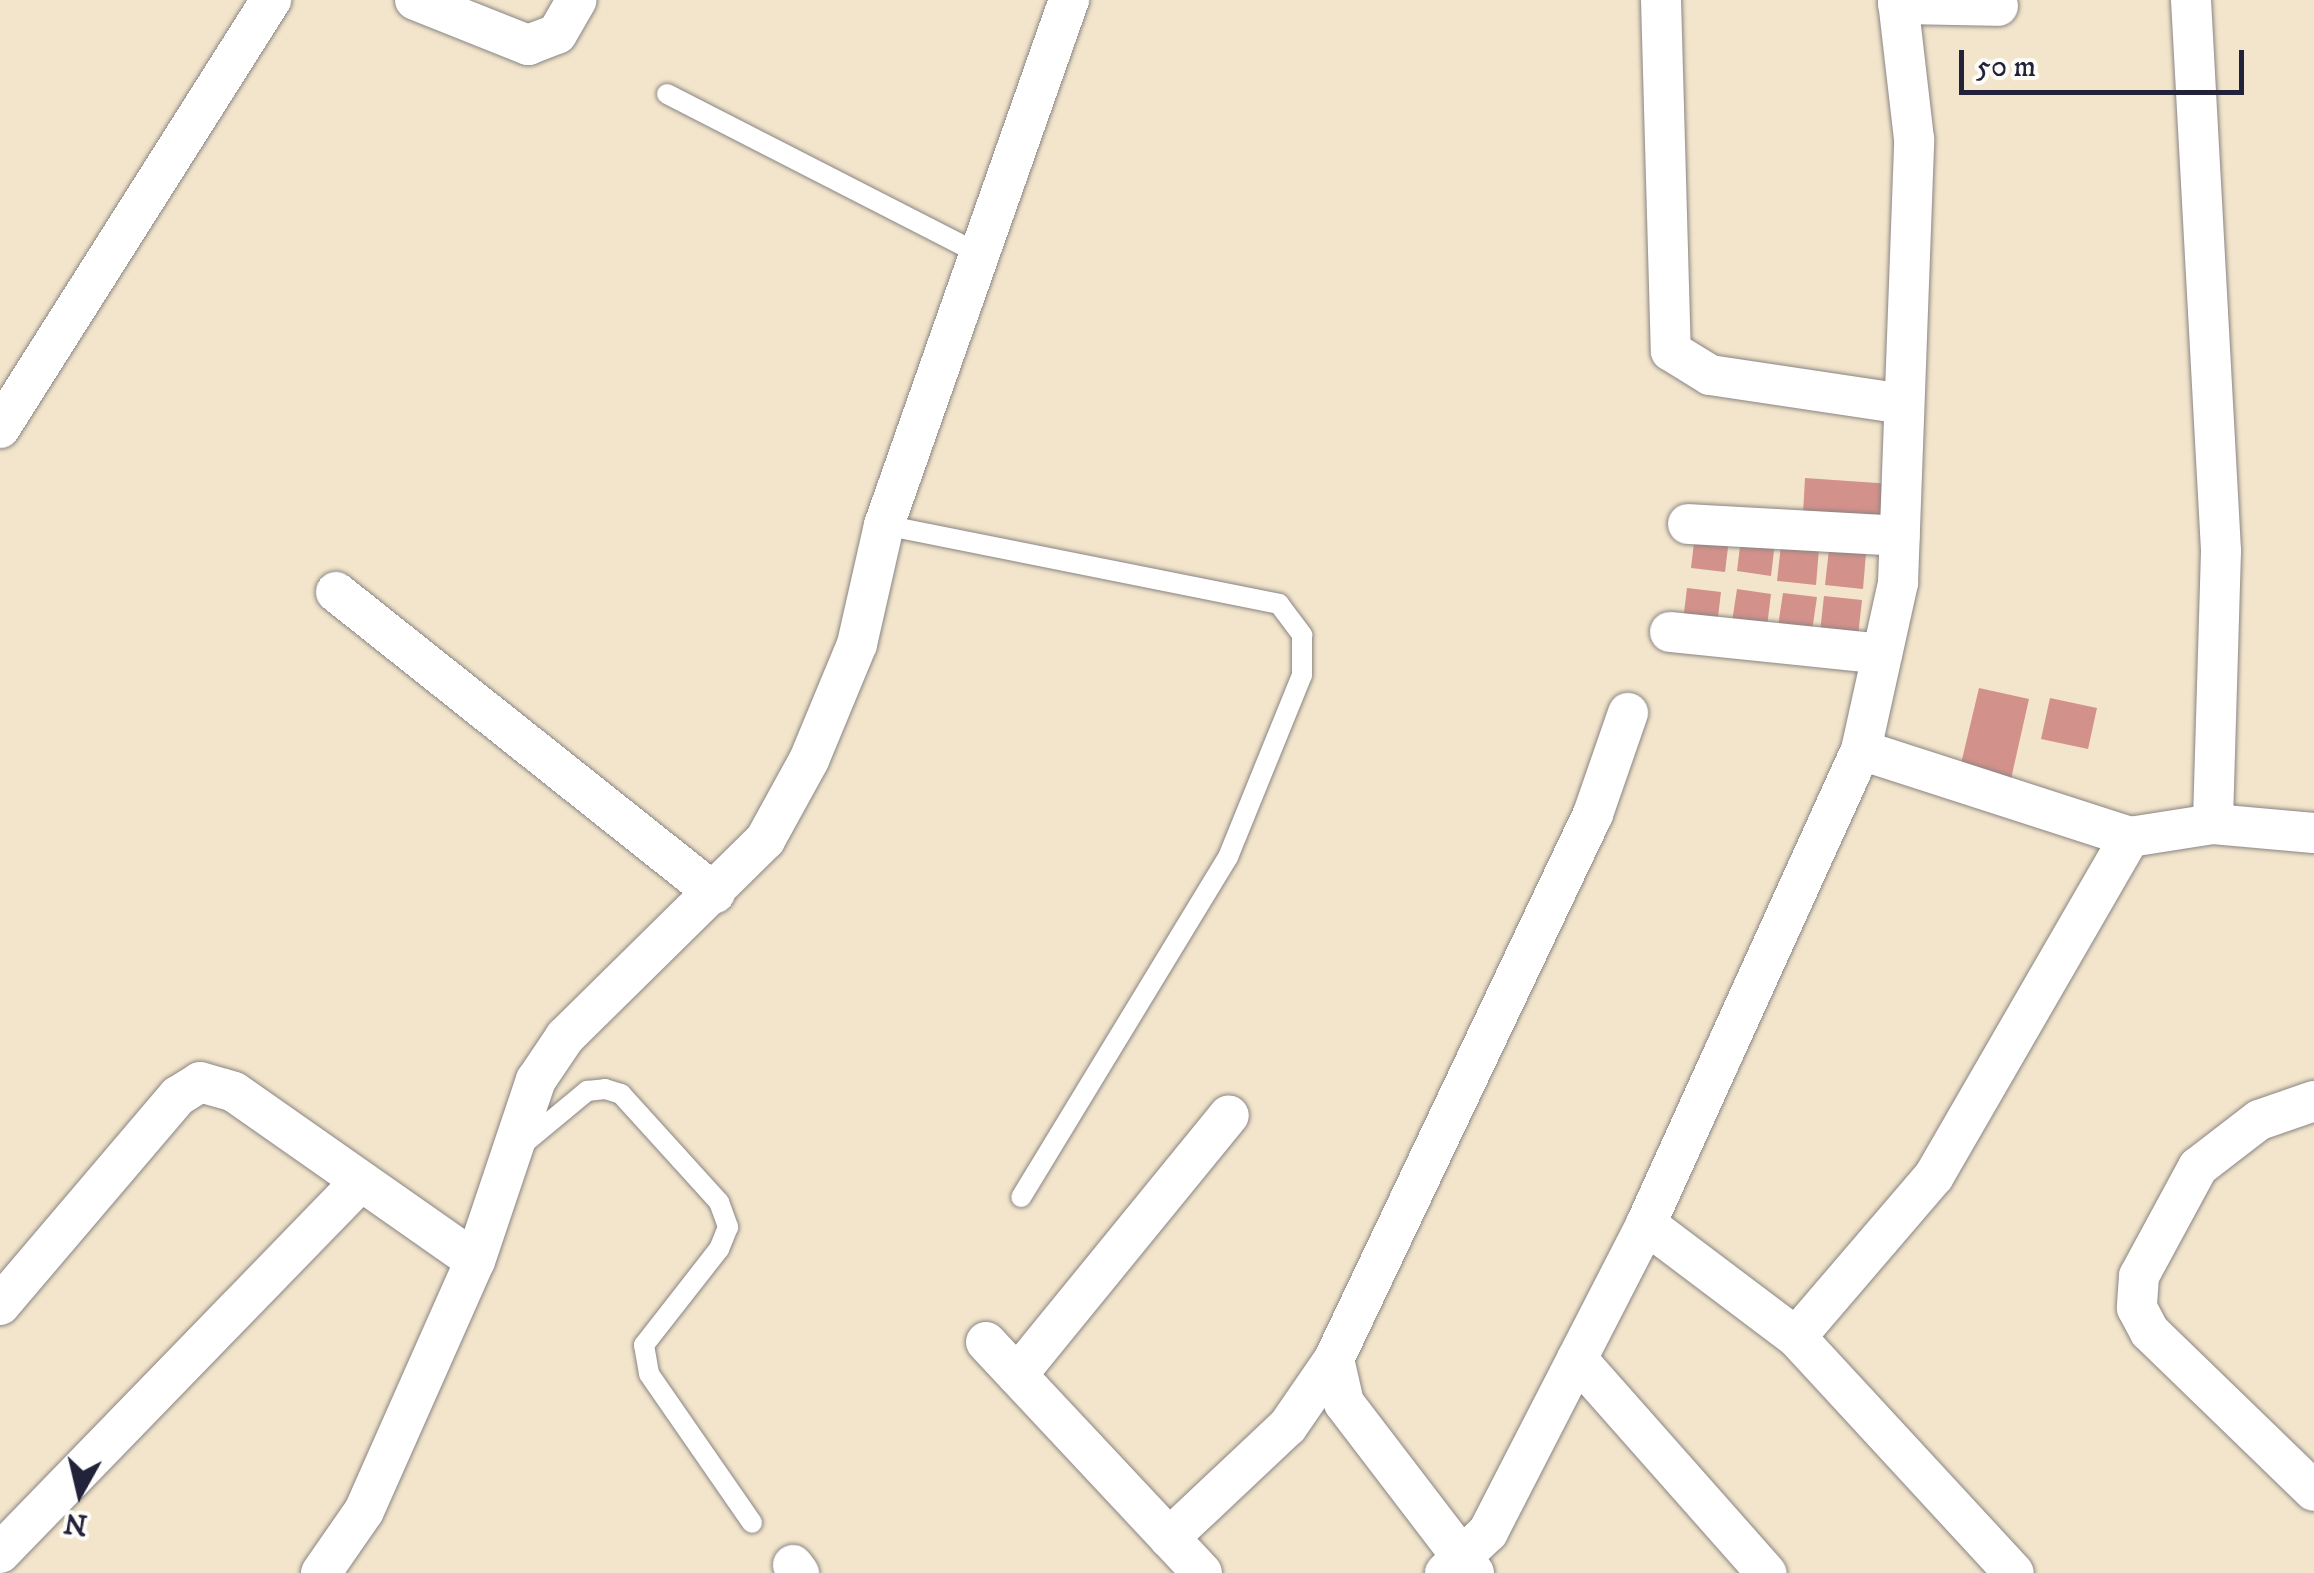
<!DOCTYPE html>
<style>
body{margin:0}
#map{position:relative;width:2314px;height:1573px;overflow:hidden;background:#f2e5cb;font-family:"IM FELL DW Pica",serif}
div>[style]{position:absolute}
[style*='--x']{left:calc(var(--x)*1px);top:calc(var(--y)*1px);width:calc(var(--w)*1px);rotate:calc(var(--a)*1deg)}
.building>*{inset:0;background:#d3918b}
.roads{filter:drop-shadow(0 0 2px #8a8483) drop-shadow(0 0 2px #8a8483)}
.service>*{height:20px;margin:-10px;padding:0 10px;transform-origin:10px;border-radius:10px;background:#fff}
.minor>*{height:40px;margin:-20px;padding:0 20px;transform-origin:20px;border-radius:20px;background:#fff}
span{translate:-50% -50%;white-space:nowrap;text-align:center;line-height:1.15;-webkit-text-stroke:9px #fdfcf7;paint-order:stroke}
.north{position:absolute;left:30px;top:1443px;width:100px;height:100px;-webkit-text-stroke:8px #fdfcf7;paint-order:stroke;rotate:188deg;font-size:28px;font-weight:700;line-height:40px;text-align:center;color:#22223b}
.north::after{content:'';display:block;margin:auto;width:35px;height:45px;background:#22223b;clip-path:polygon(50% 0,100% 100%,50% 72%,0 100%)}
.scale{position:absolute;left:1959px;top:50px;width:285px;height:45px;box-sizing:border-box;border:5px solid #22223b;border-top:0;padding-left:12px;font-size:30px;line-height:35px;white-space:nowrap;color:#22223b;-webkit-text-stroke:8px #fdfcf7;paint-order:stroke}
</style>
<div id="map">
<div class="building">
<div style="clip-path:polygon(1805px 478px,1892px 484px,1890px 517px,1803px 514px)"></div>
<div style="clip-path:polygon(1695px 534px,1729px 539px,1725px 572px,1691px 568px)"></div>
<div style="clip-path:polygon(1741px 538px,1775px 542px,1771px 576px,1737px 571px)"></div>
<div style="clip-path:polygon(1781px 545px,1819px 549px,1816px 585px,1777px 581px)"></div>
<div style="clip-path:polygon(1829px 549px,1866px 553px,1863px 589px,1825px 585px)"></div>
<div style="clip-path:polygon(1687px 588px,1721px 592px,1717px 625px,1683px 621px)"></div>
<div style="clip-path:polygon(1737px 589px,1771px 594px,1767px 627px,1732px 622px)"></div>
<div style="clip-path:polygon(1783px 593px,1817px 597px,1812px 631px,1778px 626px)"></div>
<div style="clip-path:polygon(1824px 596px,1862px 600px,1858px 636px,1820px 632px)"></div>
<div style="clip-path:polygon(1979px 688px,2029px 699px,2011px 779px,1960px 768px)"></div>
<div style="clip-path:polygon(2050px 698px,2097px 708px,2088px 749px,2041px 739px)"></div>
</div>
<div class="roads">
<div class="service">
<div style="--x:667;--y:94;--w:354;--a:27.1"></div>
<div style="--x:884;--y:525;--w:403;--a:11.3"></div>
<div style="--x:1279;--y:604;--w:39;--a:53"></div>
<div style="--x:1302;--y:635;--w:40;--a:90"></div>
<div style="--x:1302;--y:675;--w:196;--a:112.1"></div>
<div style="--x:1228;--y:857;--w:398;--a:121.3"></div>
<div style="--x:522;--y:1145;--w:85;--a:-39.7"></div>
<div style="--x:587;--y:1091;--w:18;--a:-6"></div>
<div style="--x:605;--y:1089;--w:17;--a:17"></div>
<div style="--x:621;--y:1094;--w:146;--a:47.8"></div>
<div style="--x:719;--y:1202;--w:27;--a:70"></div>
<div style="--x:728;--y:1227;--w:24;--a:112"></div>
<div style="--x:719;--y:1249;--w:122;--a:128"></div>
<div style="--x:644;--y:1345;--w:29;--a:80"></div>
<div style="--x:649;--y:1374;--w:181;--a:55.3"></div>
</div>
<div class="minor">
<div style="--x:415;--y:0;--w:122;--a:21.7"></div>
<div style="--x:528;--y:45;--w:31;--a:-21"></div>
<div style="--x:557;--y:34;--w:39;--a:-60"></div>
<div style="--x:1661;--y:0;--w:351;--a:88.4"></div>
<div style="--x:1671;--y:351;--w:46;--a:31.6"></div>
<div style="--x:1710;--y:375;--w:196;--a:8.5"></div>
<div style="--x:2191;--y:0;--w:552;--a:86.88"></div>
<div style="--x:2221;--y:551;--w:273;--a:91.7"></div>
<div style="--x:1898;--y:4;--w:100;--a:1.1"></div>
<div style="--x:0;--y:428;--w:507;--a:-57.66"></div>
<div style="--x:1688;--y:524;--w:212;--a:3.2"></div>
<div style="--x:336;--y:592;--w:484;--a:38.5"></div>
<div style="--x:1670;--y:632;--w:213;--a:5.9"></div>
<div style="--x:1861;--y:750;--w:283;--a:17.9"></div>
<div style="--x:2130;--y:837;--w:84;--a:-8.9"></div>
<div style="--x:2213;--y:824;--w:101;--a:5.1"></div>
<div style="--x:2314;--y:1101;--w:58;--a:160.9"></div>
<div style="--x:2259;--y:1120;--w:77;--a:142.4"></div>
<div style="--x:2198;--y:1167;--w:124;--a:118.4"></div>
<div style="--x:2139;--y:1276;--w:32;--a:94"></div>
<div style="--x:2137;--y:1308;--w:27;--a:62"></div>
<div style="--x:2150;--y:1332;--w:228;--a:44.1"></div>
<div style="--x:1646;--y:1224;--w:188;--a:37"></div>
<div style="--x:1796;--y:1337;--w:321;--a:47.3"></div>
<div style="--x:0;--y:1305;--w:275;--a:-49.6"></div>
<div style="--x:178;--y:1096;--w:26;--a:-32"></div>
<div style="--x:200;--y:1082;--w:35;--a:16"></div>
<div style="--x:234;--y:1092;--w:294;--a:35"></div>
<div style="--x:1796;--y:1337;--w:212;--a:-49.4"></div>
<div style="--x:1934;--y:1176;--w:392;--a:-60"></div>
<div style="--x:986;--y:1342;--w:316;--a:46.9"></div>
<div style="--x:1577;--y:1359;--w:286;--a:48.5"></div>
<div style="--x:1017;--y:1375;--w:335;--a:-50.8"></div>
<div style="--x:1169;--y:1538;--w:163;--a:-43.3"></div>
<div style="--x:1288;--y:1426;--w:81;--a:-55.5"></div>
<div style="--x:0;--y:1553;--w:518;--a:-45.86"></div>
<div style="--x:793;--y:1565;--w:10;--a:53"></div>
<div style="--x:321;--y:1573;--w:75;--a:-55.3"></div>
<div style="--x:364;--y:1511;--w:274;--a:-66.1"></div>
<div style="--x:475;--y:1261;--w:191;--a:-71.4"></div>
<div style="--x:536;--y:1080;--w:52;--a:-56"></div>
<div style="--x:565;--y:1037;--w:281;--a:-44.6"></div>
<div style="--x:765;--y:840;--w:91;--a:-61.2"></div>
<div style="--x:809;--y:760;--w:126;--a:-67.5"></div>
<div style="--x:857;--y:644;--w:122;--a:-77.2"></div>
<div style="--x:884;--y:525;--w:557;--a:-70.59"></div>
<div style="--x:1445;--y:1573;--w:59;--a:-43.6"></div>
<div style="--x:1488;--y:1532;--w:346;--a:-62.8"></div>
<div style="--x:1646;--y:1224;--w:520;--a:-65.6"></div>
<div style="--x:1861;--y:750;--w:171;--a:-77.5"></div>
<div style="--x:1898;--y:583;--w:444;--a:-87.9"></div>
<div style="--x:1914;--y:139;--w:140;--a:-96.6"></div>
<div style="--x:1474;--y:1573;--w:214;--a:-127.4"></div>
<div style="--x:1344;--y:1403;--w:45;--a:-102.8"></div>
<div style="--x:1334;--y:1359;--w:603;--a:-64.58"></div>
<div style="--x:1593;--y:814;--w:107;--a:-70.9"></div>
</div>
</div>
<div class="north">N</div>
<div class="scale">50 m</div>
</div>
